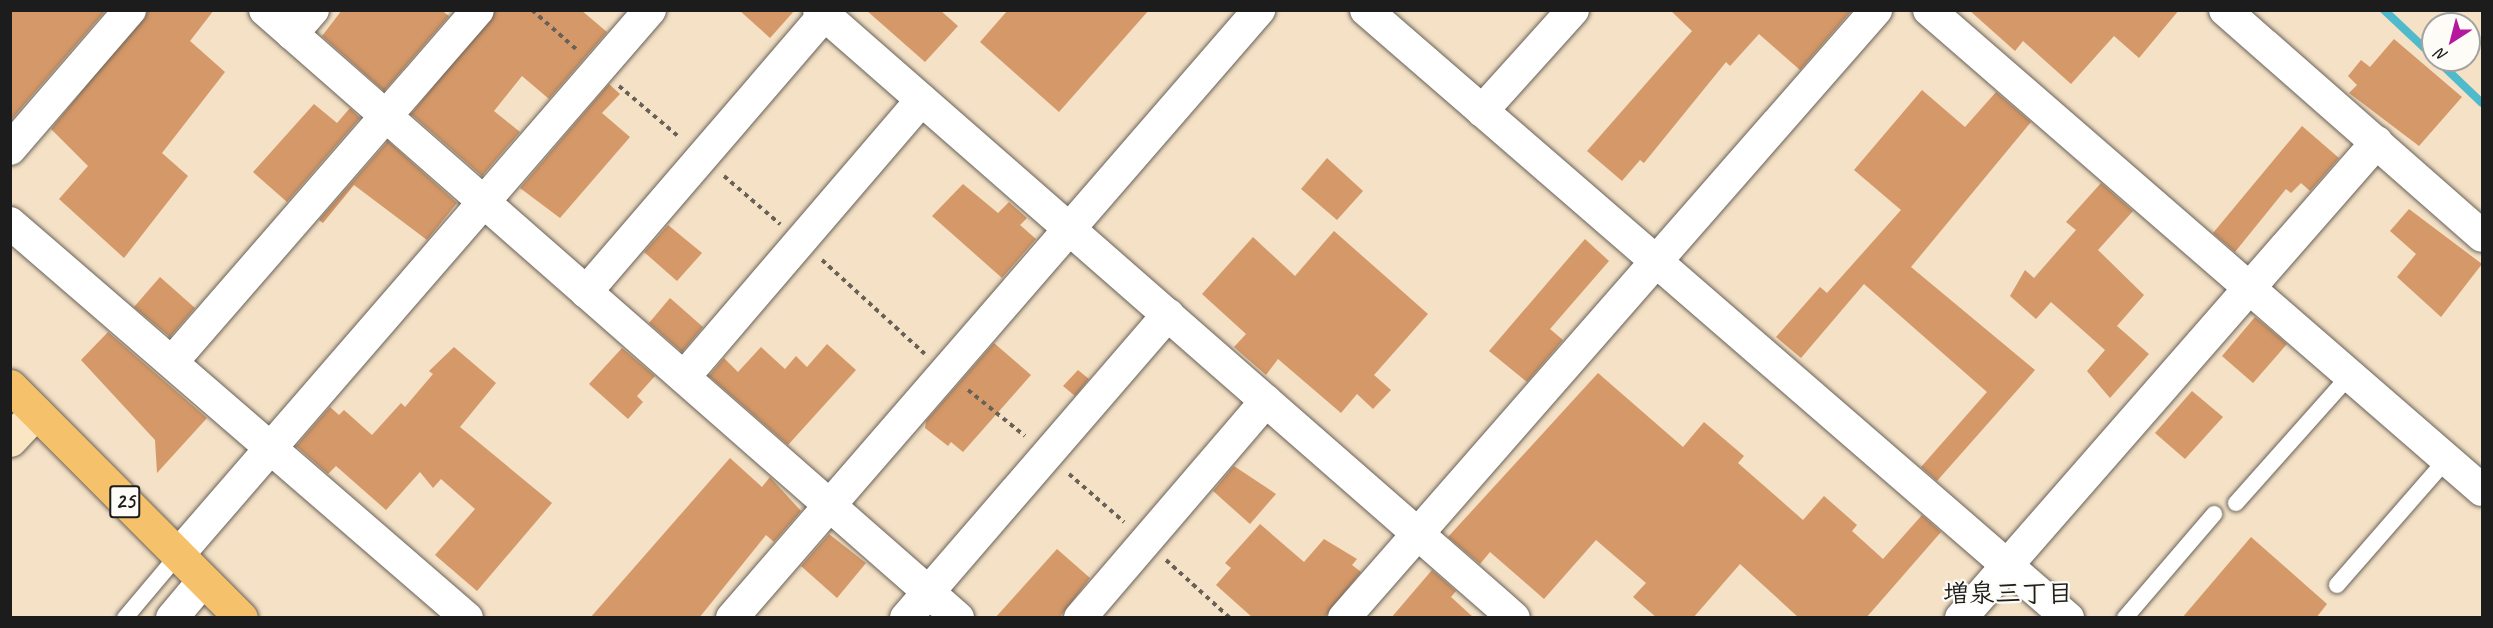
<!DOCTYPE html>
<meta charset="utf-8">
<style>
body{margin:0}
#map{position:relative;width:2493px;height:628px;overflow:hidden;background:#f4e1c6;font-family:Caveat,"Klee One",sans-serif}
div>[style]{position:absolute}
[style*='--x']{left:calc(var(--x)*1px);top:calc(var(--y)*1px);width:calc(var(--w)*1px);rotate:calc(var(--a)*1deg)}
.stream>*{height:8px;margin:-4px;padding:0 4px;transform-origin:4px;border-radius:4px;background:#4fbacb}
.building>*{inset:0;background:#d59868}
.path>*{height:4px;margin-top:-2px;transform-origin:0;background:repeating-linear-gradient(90deg,#686158 0 4.5px,transparent 0 9px)}
.roads{filter:drop-shadow(0 0 2px #686158) drop-shadow(0 0 2px #686158)}
.lane>*{height:16px;margin:-8px;padding:0 8px;transform-origin:8px;border-radius:8px;background:#fff}
.street>*{height:32px;margin:-16px;padding:0 16px;transform-origin:16px;border-radius:16px;background:#fff}
.secondary>*{height:33px;margin:-16.5px;padding:0 16.5px;transform-origin:16.5px;border-radius:16.5px;background:#fbe6c4}
.primary>*{height:33px;margin:-16.5px;padding:0 16.5px;transform-origin:16.5px;border-radius:16.5px;background:#f6c16b}
span{translate:-50% -50%;white-space:nowrap;text-align:center;line-height:1.15;-webkit-text-stroke:4.5px #fdfcf7;paint-order:stroke}
.shield-label span{padding:2px 4px;background:#fdfcf7;border:2px solid;border-radius:4px;-webkit-text-stroke-width:0}
.shield-label{font-size:22px;color:#1c1c1c;font-weight:700}
.neighbourhood-label{font-size:26px;color:#1c1c1c;font-weight:700}
.frame{position:absolute;inset:0;border:12px solid #1c1c1c;pointer-events:none}
.north{position:absolute;left:2421px;top:12px;width:60px;height:60px;box-sizing:border-box;background:#fdfcf7;border:2px solid #a3a29f;border-radius:50%;rotate:216deg;font-size:16px;font-weight:700;line-height:24px;text-align:center;color:#1c1c1c}
.north::after{content:'';display:block;margin:auto;width:21px;height:27px;background:#b5179e;clip-path:polygon(50% 0,100% 100%,50% 72%,0 100%)}
</style>
<div id="map">
<div class="stream">
<div style="--x:2384;--y:10;--w:67;--a:43.2"></div>
<div style="--x:2437;--y:60;--w:62;--a:43.7"></div>
</div>
<div class="building">
<div style="clip-path:polygon(10px 10px,106px 10px,10px 121px)"></div>
<div style="clip-path:polygon(148px 10px,214px 10px,190px 41px,225px 72px,162px 153px,188px 176px,124px 258px,59px 199px,88px 166px,51px 129px)"></div>
<div style="clip-path:polygon(342px 10px,441px 10px,449px 16px,384px 91px,322px 36px)"></div>
<div style="clip-path:polygon(496px 10px,581px 10px,607px 32px,549px 99px,522px 76px,494px 111px,520px 132px,482px 176px,411px 114px)"></div>
<div style="clip-path:polygon(739px 10px,795px 10px,770px 38px)"></div>
<div style="clip-path:polygon(866px 10px,940px 10px,958px 26px,925px 62px)"></div>
<div style="clip-path:polygon(1008px 10px,1149px 10px,1059px 112px,980px 42px)"></div>
<div style="clip-path:polygon(1670px 10px,1852px 10px,1800px 70px,1759px 34px,1730px 66px,1726px 62px,1644px 163px,1640px 160px,1622px 181px,1587px 151px,1692px 31px)"></div>
<div style="clip-path:polygon(1969px 10px,2179px 10px,2139px 58px,2114px 36px,2071px 84px,2023px 41px,2015px 51px)"></div>
<div style="clip-path:polygon(2394px 39px,2462px 97px,2419px 146px,2349px 93px,2357px 85px,2348px 76px,2361px 60px,2370px 67px)"></div>
<div style="clip-path:polygon(609px 84px,620px 94px,602px 113px,630px 137px,560px 218px,520px 188px)"></div>
<div style="clip-path:polygon(1922px 90px,1965px 127px,1996px 92px,2031px 122px,1911px 267px,2035px 370px,1937px 481px,1921px 467px,1987px 392px,1864px 284px,1801px 358px,1776px 337px,1820px 287px,1827px 293px,1901px 210px,1854px 170px)"></div>
<div style="clip-path:polygon(314px 104px,337px 123px,350px 108px,360px 118px,287px 202px,253px 172px)"></div>
<div style="clip-path:polygon(2302px 126px,2339px 158px,2310px 191px,2301px 183px,2291px 193px,2286px 189px,2235px 252px,2213px 233px)"></div>
<div style="clip-path:polygon(388px 141px,457px 203px,427px 240px,354px 185px,323px 223px,319px 220px)"></div>
<div style="clip-path:polygon(1327px 158px,1363px 191px,1337px 220px,1301px 189px)"></div>
<div style="clip-path:polygon(2101px 183px,2133px 211px,2098px 250px,2144px 295px,2117px 326px,2149px 354px,2110px 398px,2087px 371px,2105px 350px,2051px 302px,2036px 319px,2010px 296px,2025px 270px,2034px 278px,2076px 230px,2066px 222px)"></div>
<div style="clip-path:polygon(963px 184px,998px 213px,1009px 202px,1027px 218px,1020px 225px,1036px 239px,1002px 278px,932px 216px)"></div>
<div style="clip-path:polygon(2409px 209px,2482px 264px,2441px 317px,2397px 277px,2416px 254px,2390px 231px)"></div>
<div style="clip-path:polygon(668px 225px,702px 253px,677px 281px,644px 252px)"></div>
<div style="clip-path:polygon(1334px 231px,1428px 314px,1374px 375px,1391px 390px,1373px 409px,1357px 394px,1341px 413px,1278px 359px,1266px 375px,1234px 347px,1246px 334px,1202px 294px,1253px 237px,1295px 276px)"></div>
<div style="clip-path:polygon(1585px 239px,1609px 261px,1550px 329px,1563px 340px,1527px 382px,1489px 351px)"></div>
<div style="clip-path:polygon(160px 277px,195px 308px,170px 337px,134px 307px)"></div>
<div style="clip-path:polygon(670px 298px,703px 327px,682px 352px,649px 323px)"></div>
<div style="clip-path:polygon(2255px 317px,2287px 344px,2253px 383px,2222px 356px)"></div>
<div style="clip-path:polygon(108px 332px,207px 418px,157px 473px,155px 440px,81px 360px)"></div>
<div style="clip-path:polygon(994px 343px,1031px 375px,963px 452px,951px 442px,948px 446px,925px 428px,926px 421px)"></div>
<div style="clip-path:polygon(827px 344px,856px 370px,788px 445px,709px 376px,724px 358px,738px 372px,761px 347px,785px 369px,796px 356px,807px 367px)"></div>
<div style="clip-path:polygon(454px 347px,496px 383px,460px 427px,552px 503px,477px 591px,435px 555px,475px 509px,441px 479px,433px 488px,420px 472px,386px 510px,336px 466px,328px 474px,296px 446px,330px 407px,339px 415px,344px 410px,372px 435px,401px 403px,405px 407px,433px 374px,429px 371px)"></div>
<div style="clip-path:polygon(622px 348px,655px 376px,637px 396px,643px 402px,628px 419px,589px 384px)"></div>
<div style="clip-path:polygon(1078px 370px,1089px 379px,1075px 396px,1063px 386px)"></div>
<div style="clip-path:polygon(1598px 373px,1683px 447px,1704px 422px,1744px 456px,1738px 463px,1803px 520px,1824px 496px,1857px 525px,1852px 531px,1883px 559px,1922px 515px,1941px 532px,1866px 618px,1799px 618px,1740px 564px,1693px 618px,1657px 618px,1633px 597px,1646px 583px,1596px 540px,1544px 599px,1490px 552px,1480px 564px,1448px 537px)"></div>
<div style="clip-path:polygon(2192px 391px,2223px 417px,2185px 459px,2155px 433px)"></div>
<div style="clip-path:polygon(730px 458px,762px 487px,770px 477px,801px 511px,774px 542px,766px 535px,699px 618px,590px 618px)"></div>
<div style="clip-path:polygon(1234px 466px,1276px 494px,1250px 524px,1213px 491px)"></div>
<div style="clip-path:polygon(1260px 524px,1304px 562px,1324px 539px,1357px 559px,1352px 565px,1361px 572px,1324px 618px,1253px 618px,1216px 585px,1231px 568px,1225px 563px)"></div>
<div style="clip-path:polygon(829px 534px,866px 563px,837px 598px,801px 566px)"></div>
<div style="clip-path:polygon(2251px 537px,2327px 604px,2316px 618px,2182px 618px)"></div>
<div style="clip-path:polygon(1057px 549px,1090px 578px,1063px 613px,1059px 618px,995px 618px)"></div>
<div style="clip-path:polygon(1432px 570px,1456px 591px,1451px 597px,1474px 618px,1391px 618px)"></div>
</div>
<div class="path">
<div style="--x:532;--y:10;--w:60;--a:41.6"></div>
<div style="--x:619;--y:86;--w:80;--a:40.4"></div>
<div style="--x:724;--y:176;--w:74;--a:40.6"></div>
<div style="--x:822;--y:260;--w:139;--a:42.4"></div>
<div style="--x:968;--y:390;--w:73;--a:38.9"></div>
<div style="--x:1069;--y:474;--w:73;--a:41.1"></div>
<div style="--x:1166;--y:560;--w:86;--a:42.2"></div>
</div>
<div class="roads">
<div class="lane">
<div style="--x:2236;--y:503;--w:173;--a:-48.3"></div>
<div style="--x:2337;--y:585;--w:167;--a:-48.9"></div>
<div style="--x:125;--y:618;--w:82;--a:-49.9"></div>
<div style="--x:2125;--y:618;--w:137;--a:-49.4"></div>
</div>
<div class="street">
<div style="--x:265;--y:10;--w:922;--a:41.26"></div>
<div style="--x:819;--y:10;--w:923;--a:41.18"></div>
<div style="--x:1366;--y:10;--w:929;--a:40.9"></div>
<div style="--x:1929;--y:10;--w:732;--a:40.96"></div>
<div style="--x:2225;--y:10;--w:342;--a:41.3"></div>
<div style="--x:292;--y:34;--w:32;--a:-49"></div>
<div style="--x:1482;--y:111;--w:136;--a:-48"></div>
<div style="--x:10;--y:149;--w:184;--a:-49.2"></div>
<div style="--x:10;--y:223;--w:604;--a:40.84"></div>
<div style="--x:586;--y:292;--w:365;--a:-49.3"></div>
<div style="--x:172;--y:362;--w:466;--a:-49"></div>
<div style="--x:684;--y:377;--w:365;--a:-49.4"></div>
<div style="--x:178;--y:555;--w:721;--a:-49.11"></div>
<div style="--x:172;--y:618;--w:48;--a:-50"></div>
<div style="--x:732;--y:618;--w:805;--a:-49.08"></div>
<div style="--x:906;--y:618;--w:401;--a:-49.2"></div>
<div style="--x:1080;--y:618;--w:286;--a:-49.4"></div>
<div style="--x:1344;--y:618;--w:808;--a:-48.81"></div>
<div style="--x:1961;--y:618;--w:632;--a:-48.85"></div>
</div>
<div class="secondary">
<div style="--x:10;--y:440;--w:38;--a:-47"></div>
</div>
<div class="primary">
<div style="--x:10;--y:386;--w:327;--a:45.1"></div>
</div>
</div>
<div class="shield-label">
<span style="left:125px;top:502px">25</span>
</div>
<div class="neighbourhood-label">
<span style="left:2008px;top:594px">増泉三丁目</span>
</div>
<div class="frame"></div>
<div class="north">N</div>
</div>
